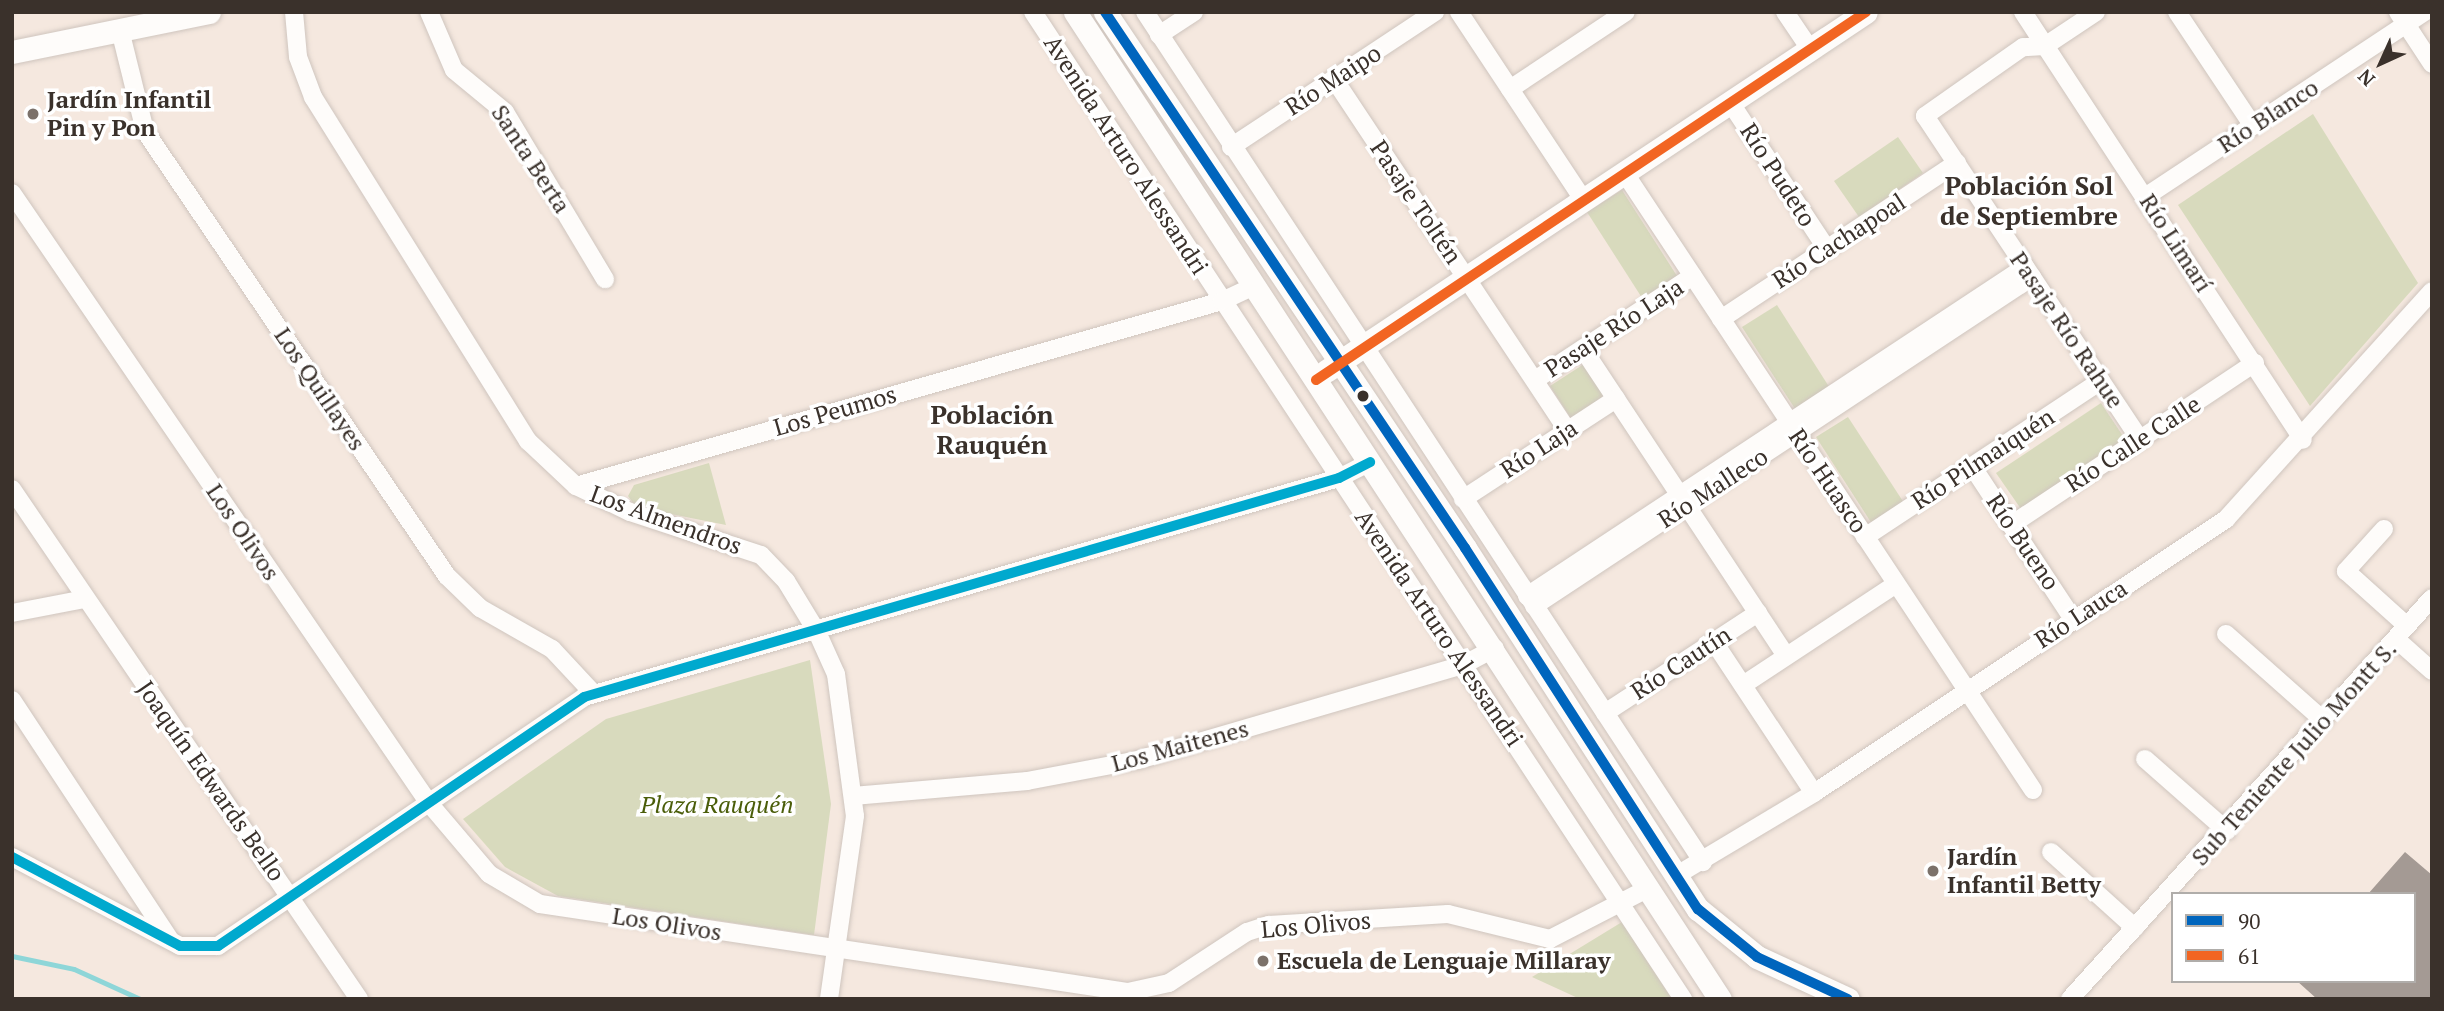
<!DOCTYPE html>
<meta charset="utf-8">
<style>
body{margin:0}
#map{position:relative;width:2444px;height:1011px;overflow:hidden;background:#f5e8df;font-family:"PT Serif",serif}
div>[style]{position:absolute}
[style*='--x']{left:calc(var(--x)*1px);top:calc(var(--y)*1px);width:calc(var(--w)*1px);rotate:calc(var(--a)*1deg)}
.green>*{inset:0;background:#d8dabd}
.stream>*{height:5px;margin:-2.5px;padding:0 2.5px;transform-origin:2.5px;border-radius:2.5px;background:#8ed6d8}
.building>*{inset:0;background:#a49a94}
.roads{filter:drop-shadow(0 0 2px #cfc5be) drop-shadow(0 0 2px #cfc5be)}
.minor>*{height:18px;margin:-9px;padding:0 9px;transform-origin:9px;border-radius:9px;background:#fefcfa}
.major>*{height:23px;margin:-11.5px;padding:0 11.5px;transform-origin:11.5px;border-radius:11.5px;background:#fefcfa}
.bus-1>*{height:10px;margin:-5px;padding:0 5px;transform-origin:5px;border-radius:5px;background:#0065bd}
.bus-2>*{height:10px;margin:-5px;padding:0 5px;transform-origin:5px;border-radius:5px;background:#f26522}
.bus-3>*{height:10px;margin:-5px;padding:0 5px;transform-origin:5px;border-radius:5px;background:#00a9ce}
.dots>*{width:19px;height:19px;translate:-50% -50%;box-sizing:border-box;border:4px solid #fff;border-radius:50%}
span{translate:-50% -50%;white-space:nowrap;text-align:center;line-height:1.15;-webkit-text-stroke:7px #fff;paint-order:stroke}
.street-label{font-size:24px;color:#3a312b}
.poi-label{font-size:24px;color:#3a312b;font-weight:700}
.left{translate:0 -50%;text-align:left}
.park-label{font-size:24px;color:#4a5d09;font-style:italic}
.neighbourhood-label{font-size:26px;color:#3a312b;font-weight:700}
.frame{position:absolute;inset:0;border:14px solid #3a312b;pointer-events:none}
.legend{position:absolute;left:2171px;top:892px;width:245px;height:91px;box-sizing:border-box;background:#fff;border:2px solid #b0adaa;margin:0;padding:9px 12px;list-style:none;font-size:21px;color:#3a312b}
.legend li{display:flex;align-items:center;gap:14px;height:35px}
.legend b{width:35px;border:2px solid #b0adaa}
.north{position:absolute;left:2346px;top:28px;width:70px;height:70px;-webkit-text-stroke:5px #fff;paint-order:stroke;rotate:225deg;font-size:19px;font-weight:700;line-height:28px;text-align:center;color:#3a312b}
.north::after{content:'';display:block;margin:auto;width:24px;height:32px;background:#3a312b;clip-path:polygon(50% 0,100% 100%,50% 72%,0 100%)}
</style>
<div id="map">
<div class="green">
<div style="clip-path:polygon(2313px 114px,2418px 283px,2310px 406px,2178px 205px)"></div>
<div style="clip-path:polygon(1898px 137px,1923px 173px,1859px 217px,1834px 181px)"></div>
<div style="clip-path:polygon(1622px 190px,1679px 279px,1644px 301px,1587px 212px)"></div>
<div style="clip-path:polygon(1777px 305px,1833px 393px,1799px 415px,1742px 327px)"></div>
<div style="clip-path:polygon(1584px 364px,1606px 399px,1572px 420px,1550px 386px)"></div>
<div style="clip-path:polygon(2101px 403px,2125px 439px,2021px 509px,1996px 473px)"></div>
<div style="clip-path:polygon(1848px 417px,1906px 506px,1874px 527px,1816px 437px)"></div>
<div style="clip-path:polygon(709px 463px,726px 525px,636px 507px,628px 496px,634px 485px)"></div>
<div style="clip-path:polygon(810px 660px,831px 804px,814px 935px,558px 896px,505px 867px,463px 819px,606px 719px)"></div>
<div style="clip-path:polygon(1622px 922px,1672px 999px,1580px 999px,1532px 977px)"></div>
</div>
<div class="stream">
<div style="--x:12;--y:956;--w:63;--a:11.8"></div>
<div style="--x:74;--y:969;--w:72;--a:24.4"></div>
</div>
<div class="building">
<div style="clip-path:polygon(2405px 852px,2432px 875px,2432px 999px,2317px 999px,2297px 981px,2414px 981px,2414px 894px,2368px 894px)"></div>
</div>
<div class="roads">
<div class="minor">
<div style="--x:294;--y:12;--w:45;--a:84.9"></div>
<div style="--x:298;--y:57;--w:43;--a:69.4"></div>
<div style="--x:313;--y:97;--w:406;--a:58"></div>
<div style="--x:528;--y:441;--w:66;--a:43.2"></div>
<div style="--x:576;--y:486;--w:60;--a:25.7"></div>
<div style="--x:630;--y:512;--w:138;--a:18.2"></div>
<div style="--x:761;--y:555;--w:36;--a:46"></div>
<div style="--x:786;--y:581;--w:60;--a:58.7"></div>
<div style="--x:817;--y:632;--w:46;--a:65.7"></div>
<div style="--x:836;--y:674;--w:143;--a:82.4"></div>
<div style="--x:855;--y:816;--w:185;--a:98.1"></div>
<div style="--x:429;--y:12;--w:63;--a:66.7"></div>
<div style="--x:454;--y:70;--w:66;--a:39.5"></div>
<div style="--x:505;--y:112;--w:195;--a:59.1"></div>
<div style="--x:1033;--y:12;--w:1182;--a:56.63"></div>
<div style="--x:1145;--y:12;--w:1017;--a:56.72"></div>
<div style="--x:1459;--y:12;--w:224;--a:56.5"></div>
<div style="--x:1785;--y:12;--w:45;--a:56"></div>
<div style="--x:2023;--y:12;--w:511;--a:56.81"></div>
<div style="--x:2096;--y:12;--w:61;--a:146.3"></div>
<div style="--x:2045;--y:46;--w:22;--a:177"></div>
<div style="--x:2023;--y:47;--w:120;--a:144.9"></div>
<div style="--x:1925;--y:116;--w:389;--a:56.4"></div>
<div style="--x:2177;--y:12;--w:137;--a:56.3"></div>
<div style="--x:2398;--y:12;--w:62;--a:56.8"></div>
<div style="--x:120;--y:30;--w:104;--a:76.1"></div>
<div style="--x:145;--y:131;--w:538;--a:55.84"></div>
<div style="--x:447;--y:576;--w:46;--a:44.1"></div>
<div style="--x:480;--y:608;--w:83;--a:29.7"></div>
<div style="--x:552;--y:649;--w:60;--a:47"></div>
<div style="--x:1159;--y:35;--w:42;--a:-33.3"></div>
<div style="--x:1334;--y:79;--w:421;--a:56.4"></div>
<div style="--x:1510;--y:89;--w:139;--a:-33.6"></div>
<div style="--x:1730;--y:102;--w:176;--a:56.6"></div>
<div style="--x:1231;--y:147;--w:245;--a:-33.5"></div>
<div style="--x:1624;--y:172;--w:741;--a:56.5"></div>
<div style="--x:12;--y:193;--w:738;--a:55.66"></div>
<div style="--x:428;--y:802;--w:94;--a:49.7"></div>
<div style="--x:489;--y:874;--w:59;--a:30.5"></div>
<div style="--x:540;--y:904;--w:595;--a:8.51"></div>
<div style="--x:1128;--y:992;--w:42;--a:-12.4"></div>
<div style="--x:1169;--y:983;--w:93;--a:-33.2"></div>
<div style="--x:1247;--y:932;--w:23;--a:-18"></div>
<div style="--x:1269;--y:925;--w:179;--a:-3.5"></div>
<div style="--x:1448;--y:914;--w:105;--a:13.8"></div>
<div style="--x:1550;--y:939;--w:109;--a:-27.3"></div>
<div style="--x:2145;--y:197;--w:336;--a:-33.5"></div>
<div style="--x:1721;--y:319;--w:283;--a:-33.5"></div>
<div style="--x:1583;--y:349;--w:368;--a:56.5"></div>
<div style="--x:1535;--y:380;--w:189;--a:-33.4"></div>
<div style="--x:1972;--y:466;--w:183;--a:56.6"></div>
<div style="--x:576;--y:486;--w:672;--a:-15.98"></div>
<div style="--x:1222;--y:301;--w:35;--a:-25"></div>
<div style="--x:12;--y:489;--w:617;--a:55.77"></div>
<div style="--x:1463;--y:499;--w:183;--a:-33.2"></div>
<div style="--x:2011;--y:525;--w:293;--a:-33.6"></div>
<div style="--x:2384;--y:529;--w:57;--a:132.1"></div>
<div style="--x:2346;--y:571;--w:82;--a:42"></div>
<div style="--x:1865;--y:537;--w:283;--a:-33.5"></div>
<div style="--x:1527;--y:596;--w:597;--a:-33.45"></div>
<div style="--x:1534;--y:606;--w:597;--a:-33.45"></div>
<div style="--x:12;--y:613;--w:74;--a:-10.9"></div>
<div style="--x:2226;--y:634;--w:130;--a:41.6"></div>
<div style="--x:2396;--y:639;--w:48;--a:41.6"></div>
<div style="--x:1714;--y:642;--w:181;--a:56.5"></div>
<div style="--x:1743;--y:685;--w:183;--a:-33.4"></div>
<div style="--x:12;--y:700;--w:287;--a:56.6"></div>
<div style="--x:1605;--y:713;--w:183;--a:-33.2"></div>
<div style="--x:2145;--y:759;--w:109;--a:41.3"></div>
<div style="--x:853;--y:796;--w:175;--a:-4.9"></div>
<div style="--x:1027;--y:781;--w:113;--a:-10.7"></div>
<div style="--x:1138;--y:760;--w:339;--a:-16.3"></div>
<div style="--x:1463;--y:665;--w:36;--a:-28"></div>
<div style="--x:2051;--y:852;--w:113;--a:42.1"></div>
<div style="--x:12;--y:857;--w:190;--a:27.9"></div>
<div style="--x:180;--y:946;--w:38;--a:0"></div>
<div style="--x:218;--y:946;--w:443;--a:-34.2"></div>
<div style="--x:584;--y:697;--w:786;--a:-16.18"></div>
<div style="--x:1339;--y:478;--w:35;--a:-27"></div>
<div style="--x:1677;--y:875;--w:160;--a:-30.9"></div>
<div style="--x:1814;--y:793;--w:495;--a:-33.6"></div>
<div style="--x:2226;--y:519;--w:307;--a:-47.9"></div>
<div style="--x:2070;--y:999;--w:540;--a:-47.93"></div>
</div>
<div class="major">
<div style="--x:1075;--y:12;--w:1179;--a:56.84"></div>
<div style="--x:1105;--y:12;--w:646;--a:56.11"></div>
<div style="--x:1465;--y:548;--w:430;--a:57.2"></div>
<div style="--x:1698;--y:909;--w:76;--a:39.1"></div>
<div style="--x:1757;--y:957;--w:100;--a:24.8"></div>
<div style="--x:12;--y:52;--w:201;--a:-11.5"></div>
<div style="--x:1326;--y:371;--w:648;--a:-33.62"></div>
</div>
</div>
<div class="bus-1">
<div style="--x:1105;--y:12;--w:646;--a:56.11"></div>
<div style="--x:1465;--y:548;--w:430;--a:57.2"></div>
<div style="--x:1698;--y:909;--w:76;--a:39.1"></div>
<div style="--x:1757;--y:957;--w:100;--a:24.8"></div>
</div>
<div class="bus-2">
<div style="--x:1316;--y:380;--w:662;--a:-33.79"></div>
</div>
<div class="bus-3">
<div style="--x:12;--y:857;--w:190;--a:27.9"></div>
<div style="--x:180;--y:946;--w:38;--a:0"></div>
<div style="--x:218;--y:946;--w:443;--a:-34.2"></div>
<div style="--x:584;--y:697;--w:786;--a:-16.18"></div>
<div style="--x:1339;--y:478;--w:35;--a:-27"></div>
</div>
<div class="dots">
<div style="left:33px;top:114px;background:#7b716a"></div>
<div style="left:1363px;top:396px;background:#3a312b"></div>
<div style="left:1933px;top:871px;background:#7b716a"></div>
<div style="left:1263px;top:961px;background:#7b716a"></div>
</div>
<div class="street-label">
<span style="left:1333px;top:80px;rotate:-33deg">Río Maipo</span>
<span style="left:2268px;top:116px;rotate:-33deg">Río Blanco</span>
<span style="left:1126px;top:155px;rotate:57deg">Avenida Arturo Alessandri</span>
<span style="left:531px;top:159px;rotate:57deg">Santa Berta</span>
<span style="left:1778px;top:175px;rotate:57deg">Río Pudeto</span>
<span style="left:1416px;top:202px;rotate:56deg">Pasaje Toltén</span>
<span style="left:1839px;top:241px;rotate:-33deg">Río Cachapoal</span>
<span style="left:2176px;top:243px;rotate:57deg">Río Limarí</span>
<span style="left:1614px;top:328px;rotate:-33deg">Pasaje Río Laja</span>
<span style="left:2067px;top:330px;rotate:56deg">Pasaje Río Rahue</span>
<span style="left:320px;top:389px;rotate:56deg">Los Quillayes</span>
<span style="left:835px;top:411px;rotate:-16deg">Los Peumos</span>
<span style="left:2133px;top:444px;rotate:-33deg">Río Calle Calle</span>
<span style="left:1539px;top:449px;rotate:-33deg">Río Laja</span>
<span style="left:1983px;top:459px;rotate:-33deg">Río Pilmaiquén</span>
<span style="left:1828px;top:481px;rotate:56deg">Río Huasco</span>
<span style="left:1713px;top:488px;rotate:-33deg">Río Malleco</span>
<span style="left:666px;top:520px;rotate:20deg">Los Almendros</span>
<span style="left:243px;top:532px;rotate:56deg">Los Olivos</span>
<span style="left:2023px;top:542px;rotate:56deg">Río Bueno</span>
<span style="left:2081px;top:614px;rotate:-33deg">Río Lauca</span>
<span style="left:1439px;top:628px;rotate:56deg">Avenida Arturo Alessandri</span>
<span style="left:1681px;top:663px;rotate:-33deg">Río Cautín</span>
<span style="left:1180px;top:746px;rotate:-15deg">Los Maitenes</span>
<span style="left:2294px;top:753px;rotate:-48deg">Sub Teniente Julio Montt S.</span>
<span style="left:211px;top:781px;rotate:55deg">Joaquín Edwards Bello</span>
<span style="left:667px;top:924px;rotate:9deg">Los Olivos</span>
<span style="left:1316px;top:925px;rotate:-5deg">Los Olivos</span>
</div>
<div class="poi-label">
<span class="left" style="left:47px;top:114px">Jardín Infantil<br>Pin y Pon</span>
<span class="left" style="left:1947px;top:871px">Jardín<br>Infantil Betty</span>
<span class="left" style="left:1277px;top:961px">Escuela de Lenguaje Millaray</span>
</div>
<div class="park-label">
<span style="left:717px;top:805px">Plaza Rauquén</span>
</div>
<div class="neighbourhood-label">
<span style="left:2029px;top:201px">Población Sol<br>de Septiembre</span>
<span style="left:992px;top:430px">Población<br>Rauquén</span>
</div>
<div class="frame"></div>
<ul class="legend">
<li><b style="height:9px;background:#0065bd"></b>90</li>
<li><b style="height:9px;background:#f26522"></b>61</li>
</ul>
<div class="north">N</div>
</div>
